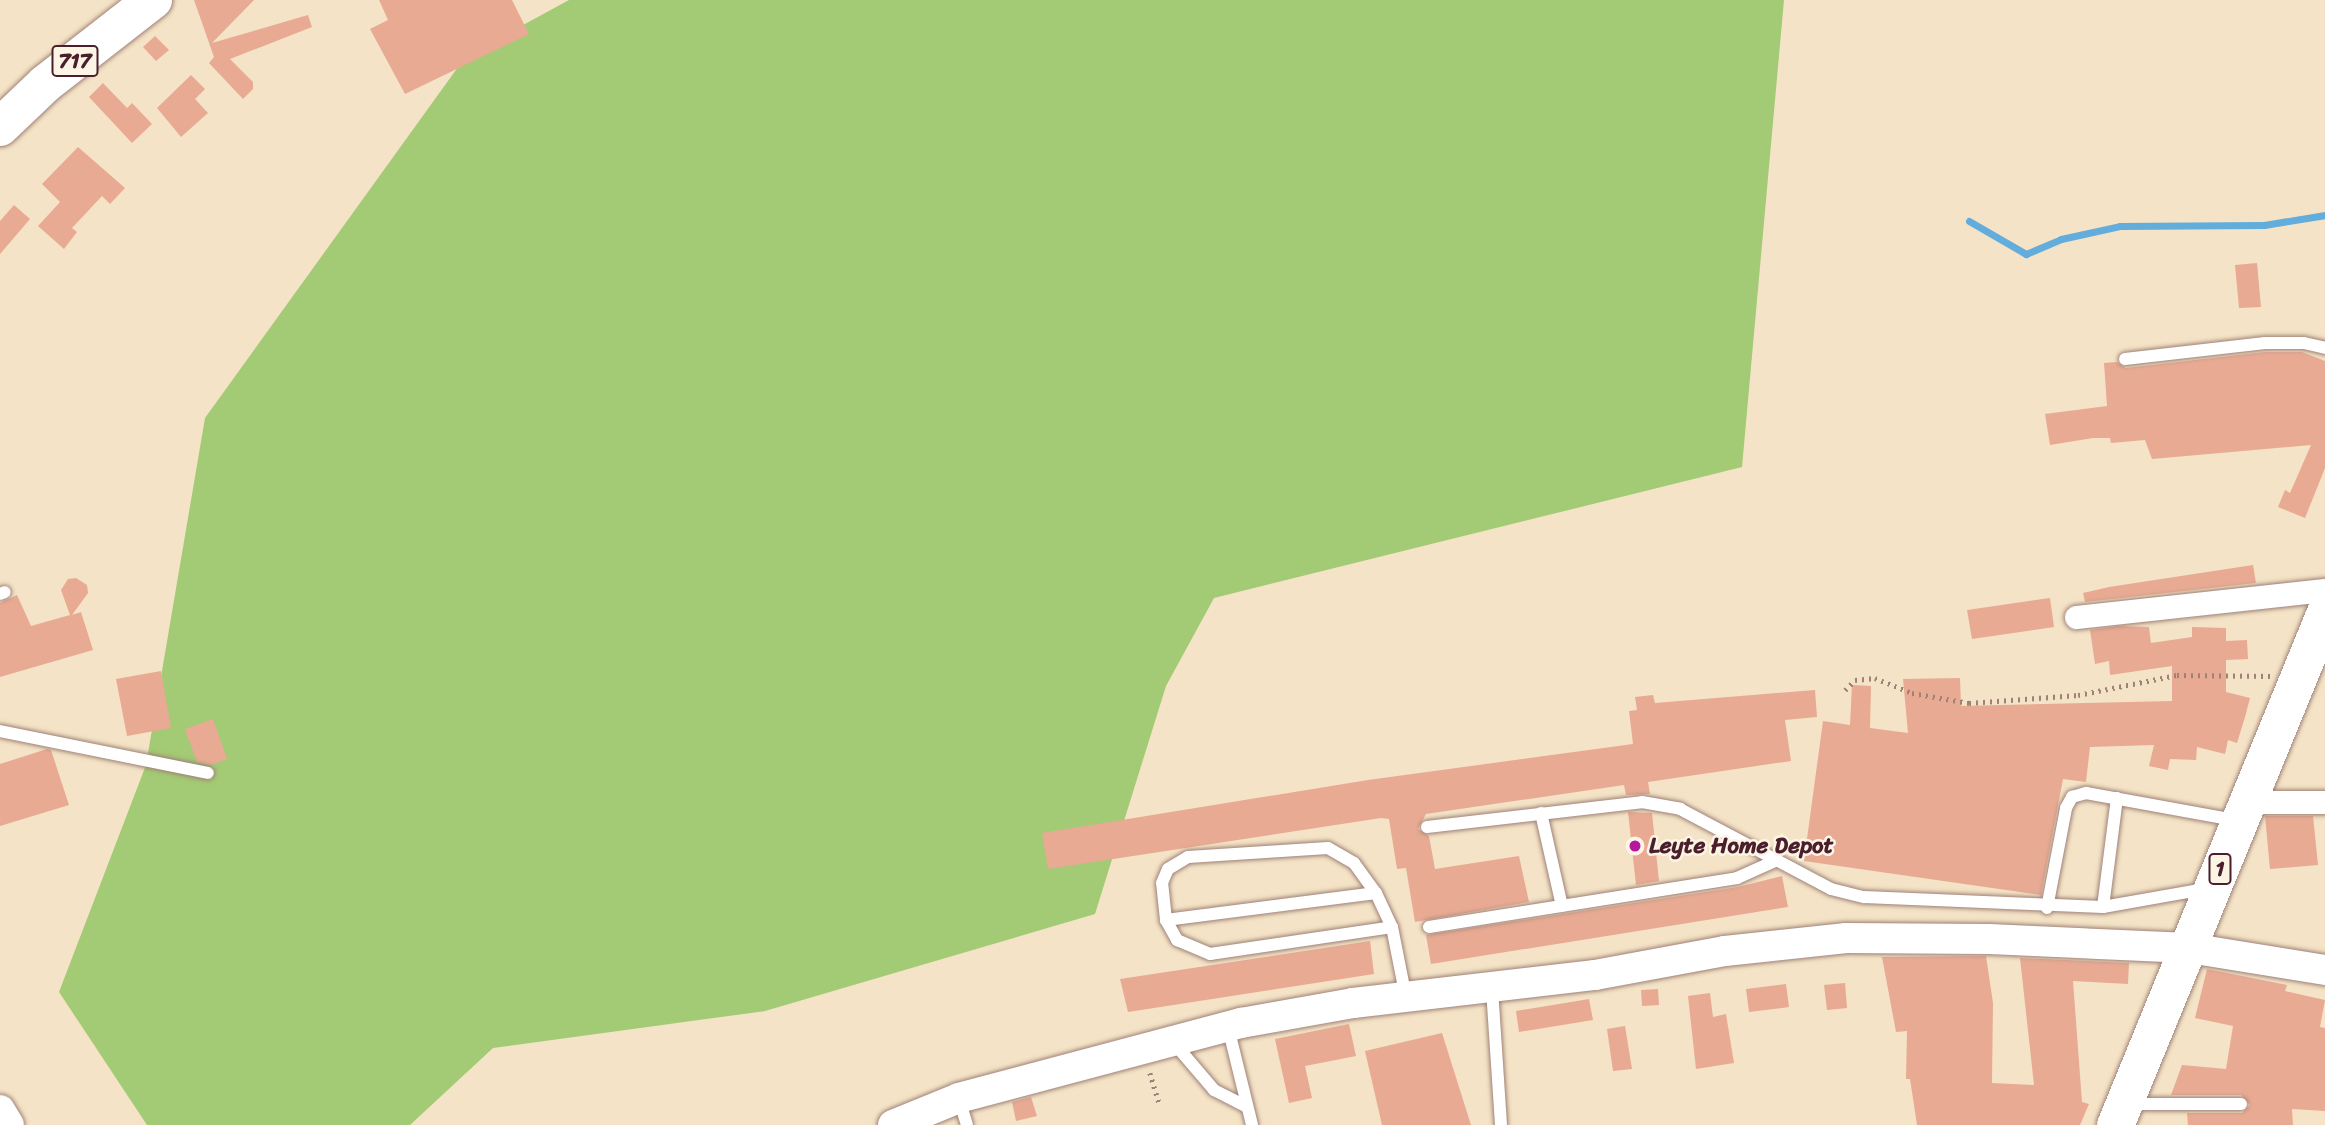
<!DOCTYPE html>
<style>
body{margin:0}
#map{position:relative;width:2325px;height:1125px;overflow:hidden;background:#f4e3c6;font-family:Sriracha,sans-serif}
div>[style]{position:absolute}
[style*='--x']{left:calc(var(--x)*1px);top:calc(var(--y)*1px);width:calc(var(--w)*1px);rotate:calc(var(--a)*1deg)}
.green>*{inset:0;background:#a3ca74}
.stream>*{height:7px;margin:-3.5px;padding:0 3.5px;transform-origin:3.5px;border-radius:3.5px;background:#62addb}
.building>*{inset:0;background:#e8aa93}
.path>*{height:4.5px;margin-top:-2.25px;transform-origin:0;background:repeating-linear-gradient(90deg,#9f8178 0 2px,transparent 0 7px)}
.roads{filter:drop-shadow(0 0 2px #9f8178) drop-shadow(0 0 2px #9f8178)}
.service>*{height:12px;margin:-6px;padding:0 6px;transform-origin:6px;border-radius:6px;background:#fff}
.minor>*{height:23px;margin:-11.5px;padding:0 11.5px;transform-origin:11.5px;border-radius:11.5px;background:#fff}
.tertiary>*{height:30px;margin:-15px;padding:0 15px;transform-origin:15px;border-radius:15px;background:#fff}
.primary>*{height:37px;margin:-18.5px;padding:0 18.5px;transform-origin:18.5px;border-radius:18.5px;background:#fff}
.trunk>*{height:38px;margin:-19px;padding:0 19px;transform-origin:19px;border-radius:19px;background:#fff}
.dots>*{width:19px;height:19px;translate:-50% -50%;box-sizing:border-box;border:4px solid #fcf5e5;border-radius:50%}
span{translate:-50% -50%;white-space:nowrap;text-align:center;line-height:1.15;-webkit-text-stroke:5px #fcf5e5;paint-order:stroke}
.shield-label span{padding:2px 5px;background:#fcf5e5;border:2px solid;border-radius:5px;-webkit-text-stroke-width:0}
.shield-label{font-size:21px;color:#4a1f2b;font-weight:700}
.poi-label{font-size:23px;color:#4a1f2b;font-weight:700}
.left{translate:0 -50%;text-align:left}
</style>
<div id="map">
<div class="green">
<div style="clip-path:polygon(569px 0,1784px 0,1742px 467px,1214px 598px,1166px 686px,1095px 914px,765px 1011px,493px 1048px,410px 1125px,147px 1125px,59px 992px,146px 765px,205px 418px,466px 56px)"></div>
</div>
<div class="stream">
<div style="--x:1969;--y:221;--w:66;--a:30.1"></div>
<div style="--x:2026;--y:254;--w:38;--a:-23"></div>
<div style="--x:2061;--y:239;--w:60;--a:-12.4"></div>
<div style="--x:2120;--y:226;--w:144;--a:-0.4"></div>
<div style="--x:2264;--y:225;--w:62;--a:-9.3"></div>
</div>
<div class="building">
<div style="clip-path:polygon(194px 0,254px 0,212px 43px,308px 15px,312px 27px,230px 59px,253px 82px,253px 89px,243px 99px,209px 63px,214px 57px)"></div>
<div style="clip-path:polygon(379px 0,512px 0,529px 34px,405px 94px,370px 29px,388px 20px)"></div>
<div style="clip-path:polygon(155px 36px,169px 50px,156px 61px,143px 47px)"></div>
<div style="clip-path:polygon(191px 75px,205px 89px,195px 99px,208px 113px,181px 137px,157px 108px)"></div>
<div style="clip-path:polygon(103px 83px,127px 108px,132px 103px,152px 124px,132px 143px,89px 97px)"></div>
<div style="clip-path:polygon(78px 147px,125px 188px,110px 204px,102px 196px,72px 228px,77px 232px,64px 249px,38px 226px,60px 202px,42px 184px)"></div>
<div style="clip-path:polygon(14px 205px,30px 219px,0 254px,0 221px)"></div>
<div style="clip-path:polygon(2257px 263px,2261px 307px,2239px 308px,2235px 265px)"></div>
<div style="clip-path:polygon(2265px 352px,2302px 352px,2325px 361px,2325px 468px,2305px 518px,2278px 507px,2285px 490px,2290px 493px,2311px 445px,2152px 459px,2145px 440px,2111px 443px,2110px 438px,2093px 438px,2050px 445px,2045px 414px,2107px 406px,2104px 363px,2117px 362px,2126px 368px)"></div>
<div style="clip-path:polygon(2253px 565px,2256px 583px,2085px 602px,2083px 593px,2109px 587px)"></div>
<div style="clip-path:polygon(76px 578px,87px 585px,88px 593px,72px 615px,81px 612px,93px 650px,0 677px,0 603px,17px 595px,31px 626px,70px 615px,61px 590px,68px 579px)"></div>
<div style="clip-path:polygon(2050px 598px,2054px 627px,1972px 639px,1967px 610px)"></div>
<div style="clip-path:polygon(2119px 626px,2149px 627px,2151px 643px,2192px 637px,2192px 627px,2226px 628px,2226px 641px,2247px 640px,2248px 659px,2226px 660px,2226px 692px,2250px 698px,2245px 717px,2237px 743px,2228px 740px,2225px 754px,2197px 747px,2196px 760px,2170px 759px,2168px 770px,2149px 766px,2154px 745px,2090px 747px,2086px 782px,2063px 779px,2041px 895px,1804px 861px,1823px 721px,1850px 725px,1852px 685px,1871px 686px,1870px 728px,1908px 733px,1903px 679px,1960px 678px,1961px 706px,2172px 701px,2172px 666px,2110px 675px,2109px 661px,2095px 664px,2090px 630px)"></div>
<div style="clip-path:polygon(161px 671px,171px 728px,127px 736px,116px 679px)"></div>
<div style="clip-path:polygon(1815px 690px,1817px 717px,1785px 720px,1791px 761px,1648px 782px,1650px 794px,1626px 795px,1624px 785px,1426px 814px,1418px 829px,1429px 836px,1435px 869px,1519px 856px,1529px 902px,1415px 922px,1406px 868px,1397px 869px,1389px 819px,1381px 818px,1048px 869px,1042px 833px,1368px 780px,1633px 744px,1629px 711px,1637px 710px,1635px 697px,1653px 695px,1655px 703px)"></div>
<div style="clip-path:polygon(213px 719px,227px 759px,211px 765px,197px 762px,185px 729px)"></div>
<div style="clip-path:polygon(47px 749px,51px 750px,69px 805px,0 826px,0 764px)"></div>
<div style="clip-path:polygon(1628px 812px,1652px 813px,1659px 881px,1636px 885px)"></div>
<div style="clip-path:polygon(2265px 816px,2313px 816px,2318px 865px,2270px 869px)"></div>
<div style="clip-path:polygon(1782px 876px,1788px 907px,1431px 964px,1426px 935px,1738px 887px)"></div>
<div style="clip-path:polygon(1370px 941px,1374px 974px,1128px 1012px,1120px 979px)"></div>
<div style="clip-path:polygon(1986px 956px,1993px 1003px,1992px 1083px,2034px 1085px,2020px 958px,2129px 963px,2128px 984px,2073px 981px,2082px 1102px,2089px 1104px,2080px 1125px,1917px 1125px,1910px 1079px,1906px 1079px,1907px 1031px,1896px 1032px,1882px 957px)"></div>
<div style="clip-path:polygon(2207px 969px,2287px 985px,2285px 991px,2325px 1000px,2320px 1027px,2325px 1028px,2325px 1111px,2292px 1109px,2293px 1125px,2188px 1125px,2187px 1113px,2242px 1113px,2250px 1105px,2241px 1095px,2171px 1095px,2182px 1065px,2226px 1069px,2233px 1026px,2195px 1018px)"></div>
<div style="clip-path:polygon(1845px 983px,1847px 1008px,1827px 1010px,1824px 985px)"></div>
<div style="clip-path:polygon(1786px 984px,1789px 1007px,1749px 1012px,1746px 989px)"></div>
<div style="clip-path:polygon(1658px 989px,1659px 1005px,1642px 1006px,1641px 990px)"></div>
<div style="clip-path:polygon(1710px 993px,1713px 1017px,1726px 1014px,1734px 1063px,1696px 1069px,1688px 996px)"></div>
<div style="clip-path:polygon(1589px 999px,1593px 1020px,1519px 1032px,1516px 1011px)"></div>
<div style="clip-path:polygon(1349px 1024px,1356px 1056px,1305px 1066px,1312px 1098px,1289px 1103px,1275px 1039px)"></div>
<div style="clip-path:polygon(1625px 1026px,1632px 1069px,1613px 1071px,1607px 1029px)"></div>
<div style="clip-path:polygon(1442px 1033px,1471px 1125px,1382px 1125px,1365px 1051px)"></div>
<div style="clip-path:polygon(1031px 1097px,1037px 1116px,1016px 1121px,1012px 1102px)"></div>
</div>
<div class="path">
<div style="--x:1845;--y:690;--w:14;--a:-45"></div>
<div style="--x:1855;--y:680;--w:20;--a:-6"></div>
<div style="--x:1875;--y:678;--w:40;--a:22"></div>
<div style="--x:1912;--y:693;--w:58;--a:10"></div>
<div style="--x:1969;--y:703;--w:109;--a:-4.2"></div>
<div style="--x:2078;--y:695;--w:101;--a:-11.4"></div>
<div style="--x:2177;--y:675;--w:93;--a:0.6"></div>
<div style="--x:1150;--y:1073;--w:34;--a:73"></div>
</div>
<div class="roads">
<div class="service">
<div style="--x:2125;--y:359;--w:141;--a:-6.5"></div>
<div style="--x:2265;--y:343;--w:39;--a:0"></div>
<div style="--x:2304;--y:343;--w:22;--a:13"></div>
<div style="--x:0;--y:594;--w:5;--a:-22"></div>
<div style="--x:0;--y:731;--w:212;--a:11.4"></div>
<div style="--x:1541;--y:813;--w:95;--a:77.3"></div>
<div style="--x:1427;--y:827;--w:216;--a:-6.6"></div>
<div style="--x:1642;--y:802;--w:39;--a:10"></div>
<div style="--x:1680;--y:809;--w:171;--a:27.9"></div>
<div style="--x:1831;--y:889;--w:34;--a:14"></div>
<div style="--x:1864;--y:897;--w:239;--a:2.4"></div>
<div style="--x:2103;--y:907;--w:104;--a:-10"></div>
<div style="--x:1376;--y:893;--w:212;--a:172.7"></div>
<div style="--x:1166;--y:920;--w:37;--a:-96"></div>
<div style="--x:1162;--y:883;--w:15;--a:-67"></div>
<div style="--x:1168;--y:869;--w:23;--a:-31"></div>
<div style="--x:1188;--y:857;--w:140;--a:-3.7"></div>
<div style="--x:1328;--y:848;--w:30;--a:30"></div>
<div style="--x:1354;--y:863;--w:37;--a:54"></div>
<div style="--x:1376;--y:893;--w:38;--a:65"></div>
<div style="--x:1392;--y:927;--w:72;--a:78.8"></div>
<div style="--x:2103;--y:907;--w:110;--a:-82.7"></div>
<div style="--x:2047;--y:908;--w:102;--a:-79.2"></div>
<div style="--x:2066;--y:808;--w:13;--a:-61"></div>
<div style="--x:2072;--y:797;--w:15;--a:-16"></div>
<div style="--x:2086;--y:793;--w:151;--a:10.3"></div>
<div style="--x:1166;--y:920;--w:23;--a:61"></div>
<div style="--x:1177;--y:940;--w:36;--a:23"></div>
<div style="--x:1210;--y:954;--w:184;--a:-8.4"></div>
<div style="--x:1429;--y:927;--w:312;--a:-9"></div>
<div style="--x:1737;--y:878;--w:44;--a:-24.2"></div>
<div style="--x:1492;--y:989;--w:136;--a:86.2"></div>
<div style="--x:1228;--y:1027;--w:101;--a:76.2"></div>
<div style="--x:1174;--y:1043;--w:62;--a:49.6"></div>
<div style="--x:1214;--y:1090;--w:36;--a:27"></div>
<div style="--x:959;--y:1099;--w:27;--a:73"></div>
<div style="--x:2129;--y:1104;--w:112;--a:0"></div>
</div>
<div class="minor">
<div style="--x:2076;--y:617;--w:250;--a:-6.2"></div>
<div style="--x:2245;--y:802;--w:80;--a:0"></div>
</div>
<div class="tertiary">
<div style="--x:0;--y:1110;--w:17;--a:59"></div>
<div style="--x:893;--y:1125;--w:71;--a:-22.2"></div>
<div style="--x:959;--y:1098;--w:292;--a:-14.9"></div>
<div style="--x:1241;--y:1023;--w:114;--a:-10.1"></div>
<div style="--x:1353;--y:1003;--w:244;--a:-6.6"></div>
<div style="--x:1595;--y:975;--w:132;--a:-10.5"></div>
<div style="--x:1725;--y:951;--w:122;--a:-6.1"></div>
<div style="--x:1846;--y:938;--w:143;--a:0.4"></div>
<div style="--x:1989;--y:939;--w:200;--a:2.6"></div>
<div style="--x:2189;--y:948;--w:138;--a:9.2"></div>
</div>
<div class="primary">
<div style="--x:2115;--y:1125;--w:554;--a:-67.74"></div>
</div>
<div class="trunk">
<div style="--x:0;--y:127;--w:62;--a:-43.7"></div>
<div style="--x:45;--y:84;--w:137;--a:-37.9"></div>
</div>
</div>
<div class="dots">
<div style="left:1635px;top:846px;background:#b5179e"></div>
</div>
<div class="shield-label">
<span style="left:75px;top:61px">717</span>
<span style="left:2220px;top:869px">1</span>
</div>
<div class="poi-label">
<span class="left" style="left:1649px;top:846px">Leyte Home Depot</span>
</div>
</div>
